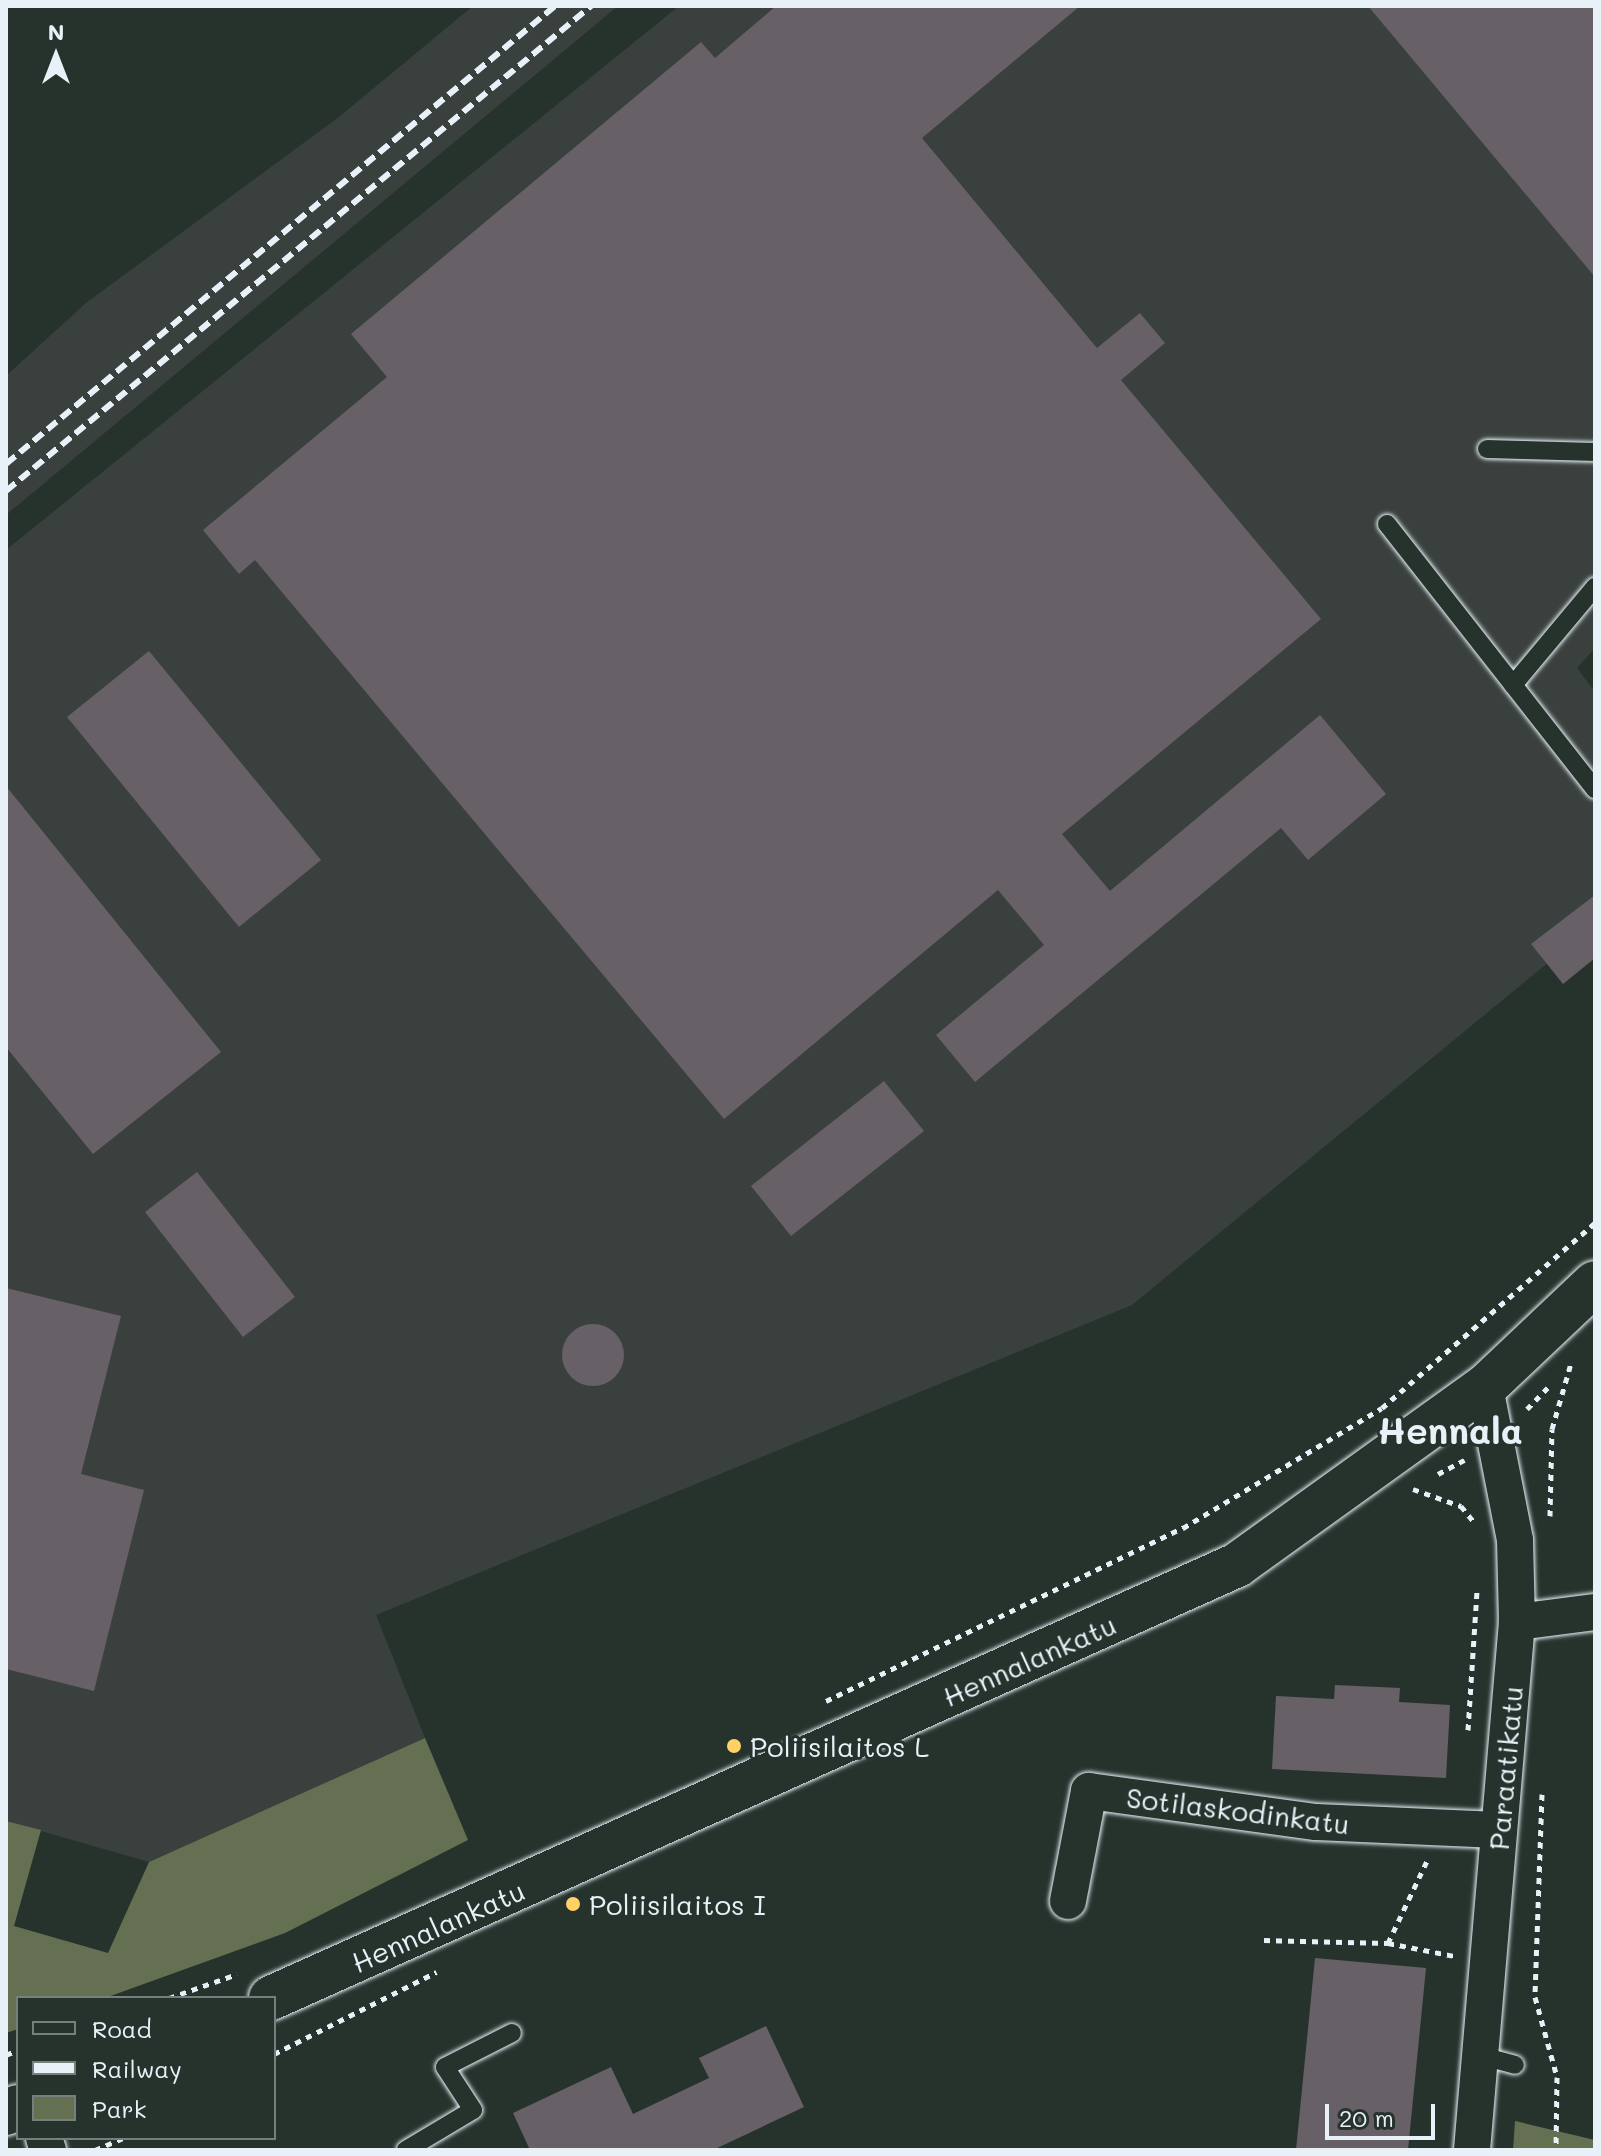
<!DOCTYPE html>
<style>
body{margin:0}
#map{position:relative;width:1601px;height:2156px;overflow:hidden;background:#26332d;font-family:Mali,sans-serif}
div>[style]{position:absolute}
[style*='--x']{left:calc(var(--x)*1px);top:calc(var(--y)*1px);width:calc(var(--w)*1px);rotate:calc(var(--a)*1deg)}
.built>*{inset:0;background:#3a403e}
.green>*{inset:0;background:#647051}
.building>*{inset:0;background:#686067}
.round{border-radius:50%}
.path>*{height:5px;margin-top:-2.5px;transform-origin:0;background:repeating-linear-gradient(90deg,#e8f1f8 0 6px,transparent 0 12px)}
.roads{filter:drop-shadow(0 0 2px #e8f1f8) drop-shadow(0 0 2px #e8f1f8)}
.lane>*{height:18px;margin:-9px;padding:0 9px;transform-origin:9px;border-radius:9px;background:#26332d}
.street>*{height:36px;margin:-18px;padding:0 18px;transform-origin:18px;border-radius:18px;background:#26332d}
.secondary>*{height:44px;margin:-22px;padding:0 22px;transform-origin:22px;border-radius:22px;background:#26332d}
.rail>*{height:6px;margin-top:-3px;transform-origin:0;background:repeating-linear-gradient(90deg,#e8f1f8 0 12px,transparent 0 18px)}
.dots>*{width:22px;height:22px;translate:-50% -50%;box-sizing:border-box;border:4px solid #26332d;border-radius:50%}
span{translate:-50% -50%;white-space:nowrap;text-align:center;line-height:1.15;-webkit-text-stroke:6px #26332d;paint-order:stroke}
.street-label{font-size:28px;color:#e8f1f8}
.poi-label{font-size:28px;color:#e8f1f8}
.left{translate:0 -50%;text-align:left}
.district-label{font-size:36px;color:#e8f1f8;font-weight:700}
.frame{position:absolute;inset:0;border:8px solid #e8f1f8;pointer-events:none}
.legend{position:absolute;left:16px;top:1996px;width:260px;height:144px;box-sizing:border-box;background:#26332d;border:2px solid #747f7e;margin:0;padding:10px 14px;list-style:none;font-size:24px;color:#e8f1f8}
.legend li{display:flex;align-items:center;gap:16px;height:40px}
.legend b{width:40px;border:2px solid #747f7e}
.north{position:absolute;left:16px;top:16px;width:80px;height:80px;-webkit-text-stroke:6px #26332d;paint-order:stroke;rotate:0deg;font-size:22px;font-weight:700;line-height:32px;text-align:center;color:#e8f1f8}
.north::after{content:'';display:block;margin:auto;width:28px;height:36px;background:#e8f1f8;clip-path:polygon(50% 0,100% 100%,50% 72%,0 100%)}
.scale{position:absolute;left:1325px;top:2104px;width:110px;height:36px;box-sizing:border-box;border:4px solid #e8f1f8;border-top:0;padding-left:10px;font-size:24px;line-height:28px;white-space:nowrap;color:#e8f1f8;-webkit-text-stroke:6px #26332d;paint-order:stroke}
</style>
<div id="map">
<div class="built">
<div style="clip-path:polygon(473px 6px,618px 6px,6px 515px,6px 376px,86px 303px,339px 117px)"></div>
<div style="clip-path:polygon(679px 6px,1595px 6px,1595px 648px,1577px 668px,1595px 692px,1595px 924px,1132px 1305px,376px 1615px,425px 1738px,149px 1862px,6px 1821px,6px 550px)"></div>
</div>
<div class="green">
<div style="clip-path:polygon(425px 1738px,468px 1840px,285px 1933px,105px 1998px,18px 1998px,18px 2029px,6px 2033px,6px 1821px,41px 1830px,14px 1926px,108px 1953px,149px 1862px)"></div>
<div style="clip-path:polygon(1515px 2121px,1595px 2140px,1595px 2150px,1513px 2150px)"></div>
</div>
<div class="building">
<div style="clip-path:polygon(776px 6px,1080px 6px,922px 138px,1097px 348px,1140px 313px,1165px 343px,1121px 380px,1321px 619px,1062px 834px,1110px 891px,1320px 715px,1386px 794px,1308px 860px,1281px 828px,975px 1082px,936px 1035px,1044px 945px,998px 890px,724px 1119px,255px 560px,239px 574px,203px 530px,387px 377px,351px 334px,701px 42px,715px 58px)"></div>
<div style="clip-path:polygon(1368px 6px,1595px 6px,1595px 277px)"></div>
<div style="clip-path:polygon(149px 651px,321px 860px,239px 927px,67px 717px)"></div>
<div style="clip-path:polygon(6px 786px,221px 1052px,93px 1154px,6px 1047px)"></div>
<div style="clip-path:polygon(1595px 895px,1595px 958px,1563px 984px,1531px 944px)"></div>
<div style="clip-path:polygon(884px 1081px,924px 1131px,791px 1236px,751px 1186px)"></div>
<div style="clip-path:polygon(197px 1172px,295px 1297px,243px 1337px,145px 1212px)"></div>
<div style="clip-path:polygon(6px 1288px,121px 1316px,81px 1474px,144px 1490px,94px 1691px,6px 1669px)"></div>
<div class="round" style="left:562px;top:1324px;width:62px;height:62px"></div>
<div style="clip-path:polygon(1335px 1685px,1400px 1688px,1399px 1702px,1450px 1705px,1446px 1778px,1272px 1769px,1276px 1696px,1334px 1699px)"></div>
<div style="clip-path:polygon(1315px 1958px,1426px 1968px,1408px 2150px,1296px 2150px)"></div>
<div style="clip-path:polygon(766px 2026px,804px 2107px,713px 2150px,530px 2150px,513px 2113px,611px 2067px,633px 2114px,709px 2078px,699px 2058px)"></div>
</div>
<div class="path">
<div style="--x:1527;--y:1409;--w:30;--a:-46"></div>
<div style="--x:1438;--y:1474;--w:30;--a:-28"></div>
<div style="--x:1413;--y:1489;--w:51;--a:19.5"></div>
<div style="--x:1461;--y:1506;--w:19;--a:51"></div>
<div style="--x:1550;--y:1516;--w:87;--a:-88.7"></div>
<div style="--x:1552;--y:1429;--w:69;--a:-73.9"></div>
<div style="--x:826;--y:1701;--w:397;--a:-25.9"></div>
<div style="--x:1183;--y:1528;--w:232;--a:-31.1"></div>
<div style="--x:1382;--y:1408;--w:282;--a:-41"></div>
<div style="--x:1468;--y:1730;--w:138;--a:-86.3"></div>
<div style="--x:1542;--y:1794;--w:203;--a:92"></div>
<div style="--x:1535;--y:1997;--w:83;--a:74.6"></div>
<div style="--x:1557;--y:2077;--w:73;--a:90.8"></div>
<div style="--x:1264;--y:1940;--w:124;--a:1.4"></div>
<div style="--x:1388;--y:1943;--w:91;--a:-64.6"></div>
<div style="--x:1388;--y:1943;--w:67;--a:11.1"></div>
<div style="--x:169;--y:1998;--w:72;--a:-19.4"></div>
<div style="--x:274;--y:2054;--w:182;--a:-26.8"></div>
<div style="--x:6;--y:2055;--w:13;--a:-23"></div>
<div style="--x:95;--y:2150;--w:30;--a:-23"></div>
</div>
<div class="roads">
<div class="lane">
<div style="--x:1487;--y:449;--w:108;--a:1.6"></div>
<div style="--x:1387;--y:524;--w:337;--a:51.9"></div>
<div style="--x:1513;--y:685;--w:128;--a:-50.1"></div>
<div style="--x:1482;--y:2056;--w:34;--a:15"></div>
<div style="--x:406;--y:2150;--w:78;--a:-30.8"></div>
<div style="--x:473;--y:2110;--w:51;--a:-123.1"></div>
<div style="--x:445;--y:2067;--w:75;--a:-26.9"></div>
</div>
<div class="street">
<div style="--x:1517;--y:1622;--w:79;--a:-7.3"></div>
<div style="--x:1068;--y:1901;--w:112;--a:-79.2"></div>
<div style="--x:1089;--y:1791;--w:229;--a:7.8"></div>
<div style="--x:1316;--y:1822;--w:182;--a:2.5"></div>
<div style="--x:44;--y:2138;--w:13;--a:72"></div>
<div style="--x:1472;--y:2150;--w:530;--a:-85.13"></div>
<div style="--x:1517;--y:1622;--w:82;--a:-91.4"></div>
<div style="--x:1515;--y:1540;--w:156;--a:-101.1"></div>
</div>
<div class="secondary">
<div style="--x:271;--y:1998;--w:1059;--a:-24.14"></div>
<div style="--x:1237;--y:1565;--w:305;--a:-35.7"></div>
<div style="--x:1485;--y:1387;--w:151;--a:-43.4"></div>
<div style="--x:6;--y:2113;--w:13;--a:-27"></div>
</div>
</div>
<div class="rail">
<div style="--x:6;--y:464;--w:715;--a:-39.84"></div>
<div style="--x:6;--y:491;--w:760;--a:-39.66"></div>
</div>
<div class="dots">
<div style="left:734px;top:1746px;background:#ffd166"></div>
<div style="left:573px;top:1904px;background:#ffd166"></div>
</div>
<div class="street-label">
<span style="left:1029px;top:1660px;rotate:-24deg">Hennalankatu</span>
<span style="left:1505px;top:1768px;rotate:-85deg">Paraatikatu</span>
<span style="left:1238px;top:1810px;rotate:7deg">Sotilaskodinkatu</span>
<span style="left:438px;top:1926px;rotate:-24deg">Hennalankatu</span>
</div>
<div class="poi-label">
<span class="left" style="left:750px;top:1746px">Poliisilaitos L</span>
<span class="left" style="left:589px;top:1904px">Poliisilaitos I</span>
</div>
<div class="district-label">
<span style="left:1450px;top:1430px">Hennala</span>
</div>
<div class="frame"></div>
<ul class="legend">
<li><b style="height:10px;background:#26332d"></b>Road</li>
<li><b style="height:10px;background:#e8f1f8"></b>Railway</li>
<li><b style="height:22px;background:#647051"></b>Park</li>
</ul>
<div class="north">N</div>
<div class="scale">20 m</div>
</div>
